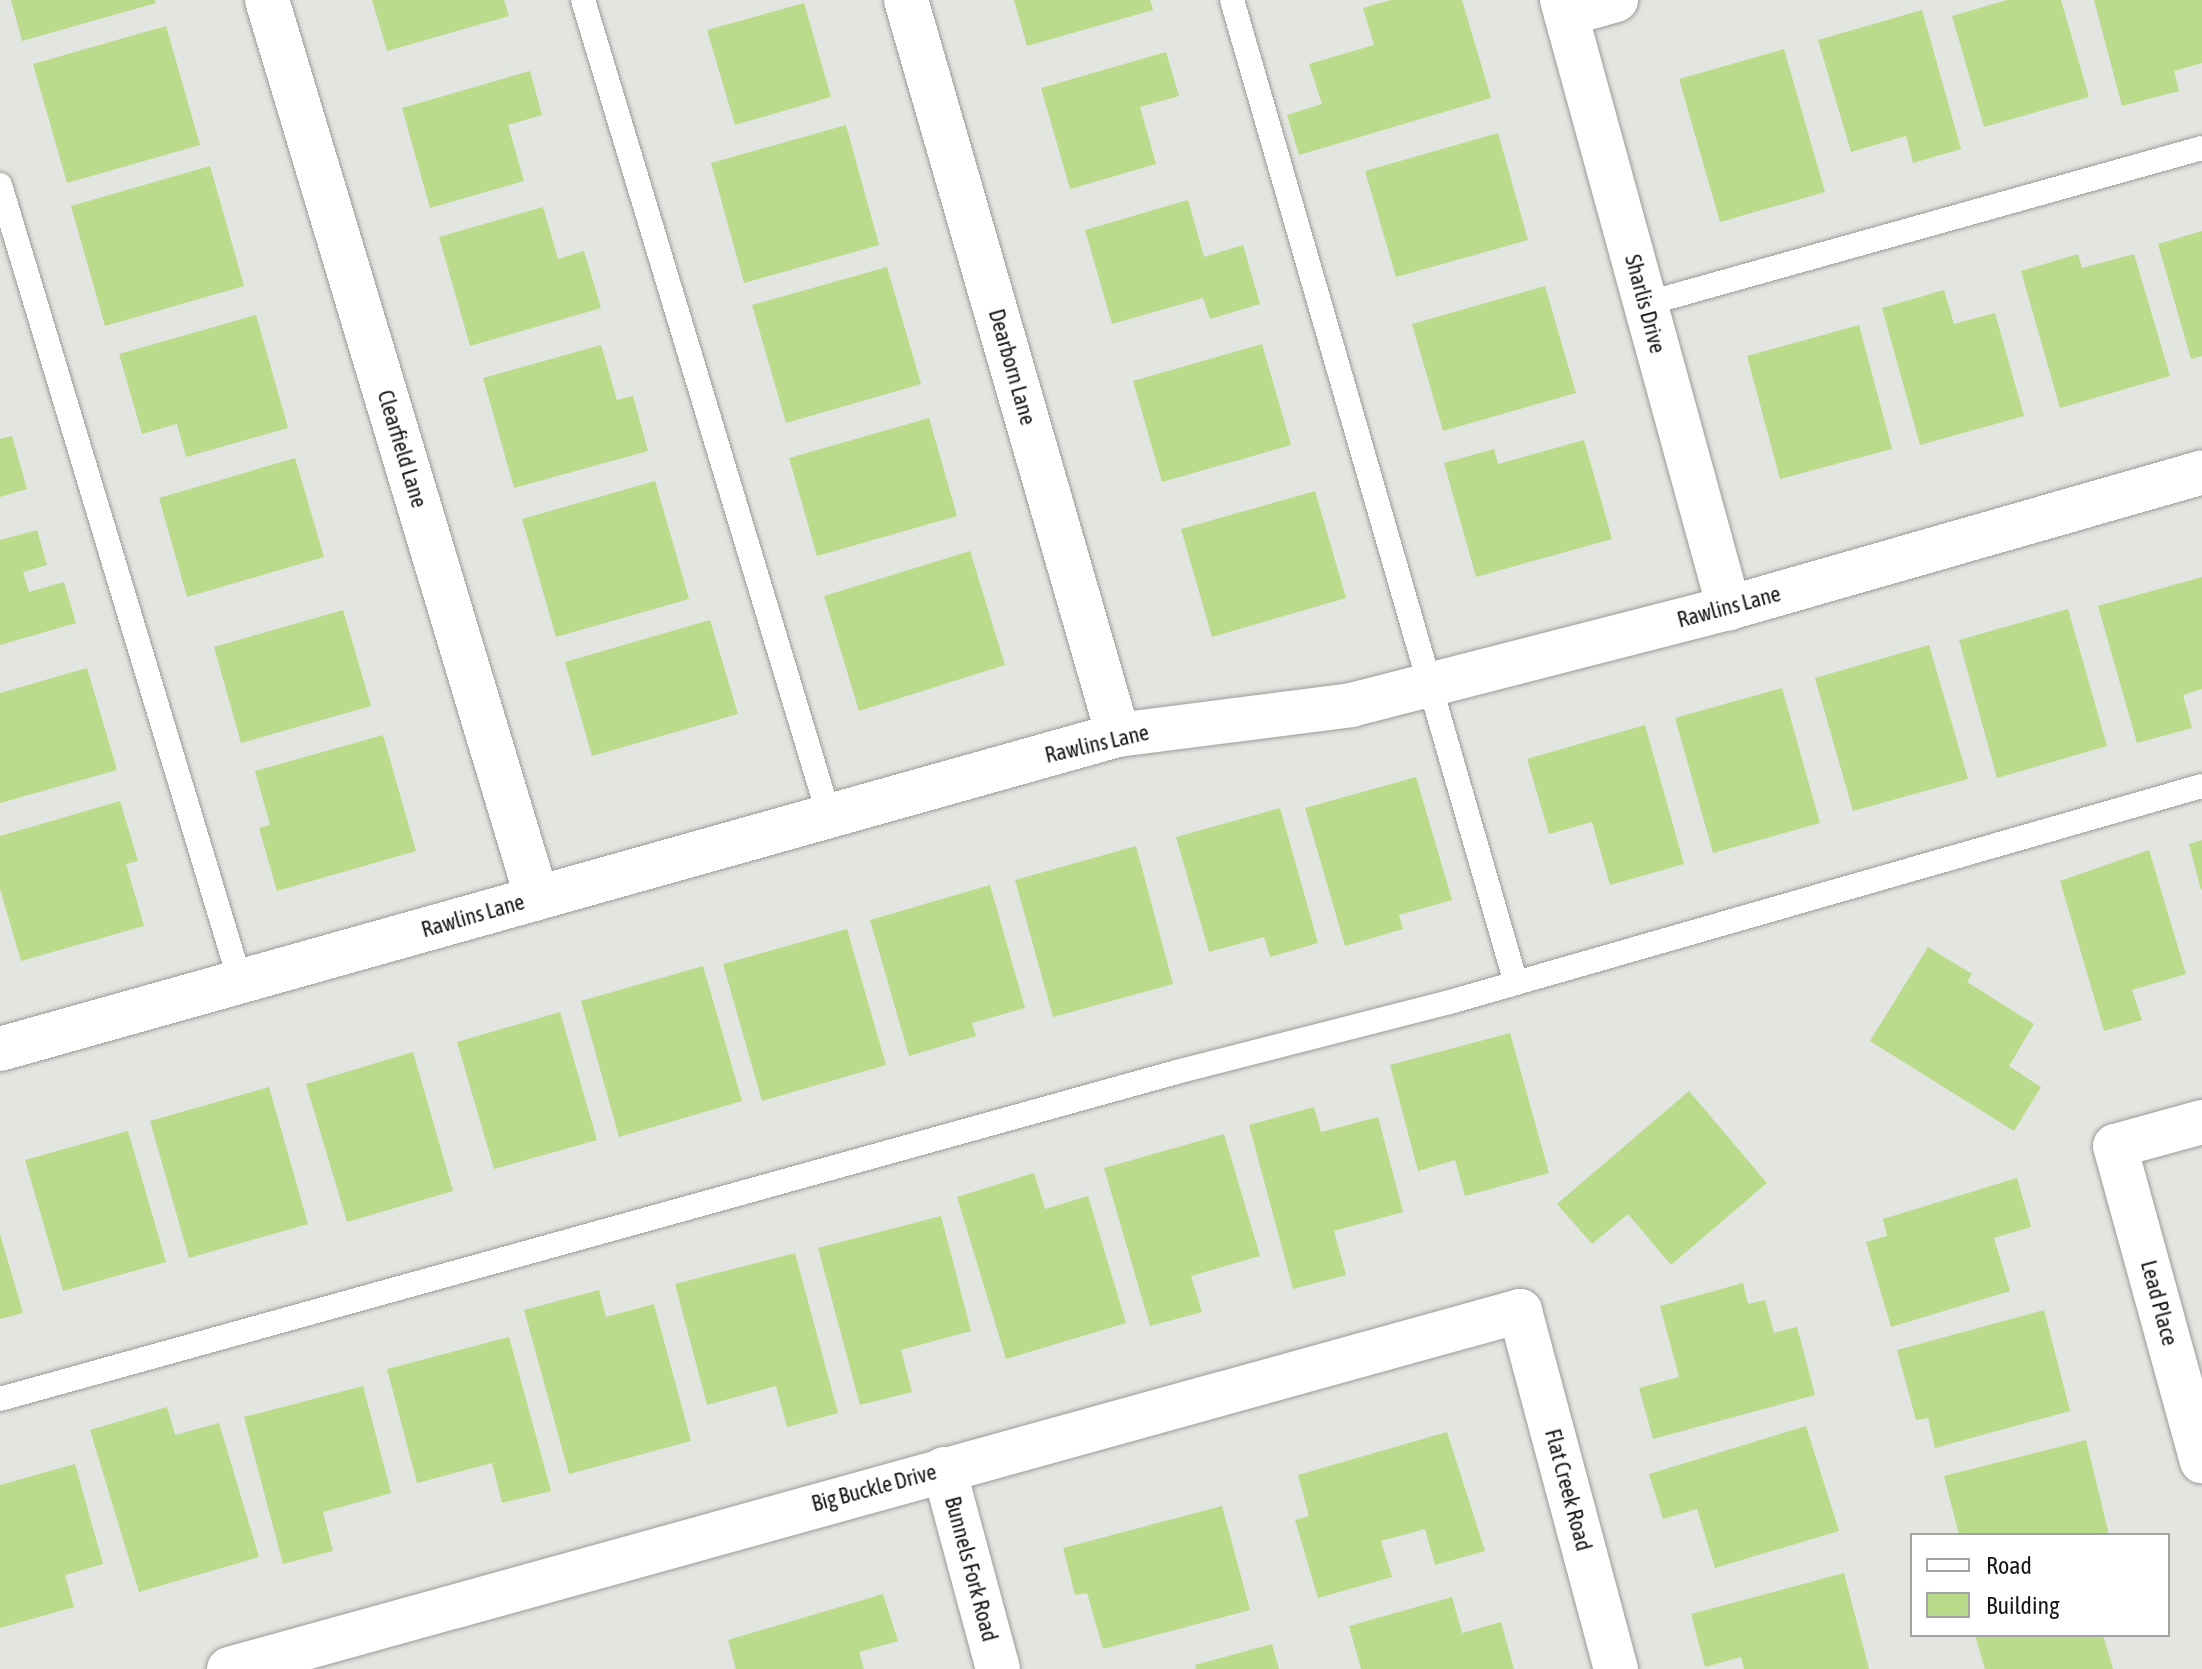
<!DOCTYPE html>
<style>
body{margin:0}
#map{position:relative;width:2202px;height:1669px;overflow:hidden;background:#e3e5e1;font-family:"Asap Condensed",sans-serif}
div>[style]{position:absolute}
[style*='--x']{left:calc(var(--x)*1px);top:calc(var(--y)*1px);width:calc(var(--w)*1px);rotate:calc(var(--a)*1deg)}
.building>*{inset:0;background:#b9db8b}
.roads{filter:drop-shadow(0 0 2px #9a9c98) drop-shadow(0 0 2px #9a9c98)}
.service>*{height:24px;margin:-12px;padding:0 12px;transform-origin:12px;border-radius:12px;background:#fff}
.minor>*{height:44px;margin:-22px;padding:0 22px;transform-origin:22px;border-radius:22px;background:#fff}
span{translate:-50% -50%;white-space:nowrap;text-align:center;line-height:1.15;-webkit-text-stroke:7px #fff;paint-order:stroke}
.street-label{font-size:22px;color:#161715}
.legend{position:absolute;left:1910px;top:1533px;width:260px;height:104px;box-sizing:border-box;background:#fff;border:2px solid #a2a2a1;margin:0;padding:10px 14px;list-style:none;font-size:24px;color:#161715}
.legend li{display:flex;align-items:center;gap:16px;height:40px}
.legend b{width:40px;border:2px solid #a2a2a1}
</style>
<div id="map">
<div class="building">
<div style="clip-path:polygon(11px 0,155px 0,156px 3px,22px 41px)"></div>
<div style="clip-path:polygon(372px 0,504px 0,509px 16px,387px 51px)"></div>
<div style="clip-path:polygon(1014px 0,1150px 0,1153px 10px,1027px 46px)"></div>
<div style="clip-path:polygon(1391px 0,1462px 0,1491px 98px,1299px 155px,1287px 115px,1322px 104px,1309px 64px,1374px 45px,1363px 8px)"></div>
<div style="clip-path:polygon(2007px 0,2061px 0,2089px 97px,1984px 127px,1952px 16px)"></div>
<div style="clip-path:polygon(2094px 0,2202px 0,2202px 63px,2174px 71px,2179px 91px,2122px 106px)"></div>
<div style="clip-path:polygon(804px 3px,831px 97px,735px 125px,707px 30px)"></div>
<div style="clip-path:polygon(1922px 10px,1961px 149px,1913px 163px,1906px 136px,1851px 152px,1818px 40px)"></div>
<div style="clip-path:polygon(166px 26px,200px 145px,67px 183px,33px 64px)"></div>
<div style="clip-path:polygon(1784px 49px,1825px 192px,1720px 222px,1679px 79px)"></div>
<div style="clip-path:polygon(1166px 52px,1179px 96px,1140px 107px,1156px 164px,1070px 189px,1041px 88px)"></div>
<div style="clip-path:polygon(530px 71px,542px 115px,508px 125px,524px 181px,430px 208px,402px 108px)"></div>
<div style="clip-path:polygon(846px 125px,879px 245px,744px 283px,711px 163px)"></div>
<div style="clip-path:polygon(1498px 133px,1528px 240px,1396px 277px,1365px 171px)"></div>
<div style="clip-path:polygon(210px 166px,244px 286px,105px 326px,71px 206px)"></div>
<div style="clip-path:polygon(1188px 200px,1204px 257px,1243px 245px,1260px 304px,1210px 319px,1203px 298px,1112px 324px,1085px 230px)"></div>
<div style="clip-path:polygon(543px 207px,558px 259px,584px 251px,601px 308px,470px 346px,439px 237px)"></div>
<div style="clip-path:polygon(2202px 231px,2202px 356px,2191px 359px,2158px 244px)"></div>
<div style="clip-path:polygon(2078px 254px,2082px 268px,2134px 254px,2170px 376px,2060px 408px,2021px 271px)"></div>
<div style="clip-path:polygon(887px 267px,921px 384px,786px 423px,752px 305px)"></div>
<div style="clip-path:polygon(1545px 286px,1576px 393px,1443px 431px,1412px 324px)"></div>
<div style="clip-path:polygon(1944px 290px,1954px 324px,1995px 313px,2024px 416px,1920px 445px,1882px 308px)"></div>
<div style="clip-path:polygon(256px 315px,288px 428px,186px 457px,177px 424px,142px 434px,119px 354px)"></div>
<div style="clip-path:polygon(1859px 325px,1892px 449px,1780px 479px,1747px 356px)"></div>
<div style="clip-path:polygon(1262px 344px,1291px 445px,1162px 482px,1133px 381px)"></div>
<div style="clip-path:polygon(601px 345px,617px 400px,633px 396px,648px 451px,514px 488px,483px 378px)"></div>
<div style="clip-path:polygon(929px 418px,957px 516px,817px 556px,789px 458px)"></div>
<div style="clip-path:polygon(12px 436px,27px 489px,0 497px,0 439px)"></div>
<div style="clip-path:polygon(1584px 440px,1612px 539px,1476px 577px,1444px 463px,1494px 449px,1498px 464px)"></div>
<div style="clip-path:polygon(295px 458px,324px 557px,187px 597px,159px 498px)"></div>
<div style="clip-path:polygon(655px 481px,689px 599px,556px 637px,522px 519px)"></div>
<div style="clip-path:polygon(1315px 491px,1346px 598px,1212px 637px,1181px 529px)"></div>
<div style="clip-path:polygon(37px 530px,47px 565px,23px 572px,29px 592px,64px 582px,76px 623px,0 645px,0 540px)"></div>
<div style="clip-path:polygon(970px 551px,1005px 665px,859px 711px,824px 596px)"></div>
<div style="clip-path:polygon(2202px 577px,2202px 689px,2183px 695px,2192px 728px,2137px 743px,2098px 606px)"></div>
<div style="clip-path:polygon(2068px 609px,2107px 746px,1997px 778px,1959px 640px)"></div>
<div style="clip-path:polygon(343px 610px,371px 706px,241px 743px,214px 647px)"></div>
<div style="clip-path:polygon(710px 620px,738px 714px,592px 756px,565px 662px)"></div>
<div style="clip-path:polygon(1929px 645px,1968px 779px,1853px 811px,1815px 678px)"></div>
<div style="clip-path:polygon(87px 668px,117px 770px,0 803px,0 693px)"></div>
<div style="clip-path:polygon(1782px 688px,1820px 823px,1713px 853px,1675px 718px)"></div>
<div style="clip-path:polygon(1645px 725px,1684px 864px,1610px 885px,1592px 822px,1549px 834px,1527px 759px)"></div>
<div style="clip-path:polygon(383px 735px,416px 851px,277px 891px,259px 828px,270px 825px,255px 771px)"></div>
<div style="clip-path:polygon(1416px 777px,1452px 900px,1399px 915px,1403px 929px,1345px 946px,1305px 808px)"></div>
<div style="clip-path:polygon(120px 801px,138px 861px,126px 864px,144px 926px,21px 961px,0 889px,0 836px)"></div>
<div style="clip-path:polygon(1280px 808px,1318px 943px,1270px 957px,1264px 937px,1209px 952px,1176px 837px)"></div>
<div style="clip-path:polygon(2202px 840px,2202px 890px,2201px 890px,2189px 844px)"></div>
<div style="clip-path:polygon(1136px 846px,1173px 984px,1053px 1017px,1015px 880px)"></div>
<div style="clip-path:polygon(2149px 850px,2186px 974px,2132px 990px,2142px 1020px,2104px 1031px,2060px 881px)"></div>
<div style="clip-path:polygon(990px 885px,1025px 1008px,972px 1023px,976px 1036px,909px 1056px,870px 920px)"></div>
<div style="clip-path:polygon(847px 929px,886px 1065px,762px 1101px,723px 964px)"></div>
<div style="clip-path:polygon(1928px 947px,1972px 974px,1967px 982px,2034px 1024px,2009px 1066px,2041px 1087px,2014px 1131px,1870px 1041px)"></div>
<div style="clip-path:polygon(703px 966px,742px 1101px,619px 1137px,581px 1001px)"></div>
<div style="clip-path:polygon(560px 1012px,597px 1140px,494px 1169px,457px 1042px)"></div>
<div style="clip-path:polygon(1510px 1033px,1549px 1173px,1465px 1196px,1455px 1160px,1418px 1171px,1390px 1065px)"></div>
<div style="clip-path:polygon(413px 1052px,453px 1191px,347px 1222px,306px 1084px)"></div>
<div style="clip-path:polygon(269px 1087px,308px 1224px,189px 1258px,150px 1121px)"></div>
<div style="clip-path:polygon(1689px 1091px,1767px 1183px,1671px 1265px,1628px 1214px,1592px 1244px,1557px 1204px)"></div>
<div style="clip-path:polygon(1314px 1107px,1321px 1132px,1378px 1117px,1403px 1212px,1334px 1231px,1346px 1275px,1293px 1289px,1249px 1125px)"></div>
<div style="clip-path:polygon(128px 1131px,166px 1262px,63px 1291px,25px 1160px)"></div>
<div style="clip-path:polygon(1224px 1134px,1260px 1256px,1191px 1276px,1202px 1312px,1150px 1326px,1104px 1168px)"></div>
<div style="clip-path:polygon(1034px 1173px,1045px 1209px,1088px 1196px,1126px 1323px,1006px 1359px,957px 1197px)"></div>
<div style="clip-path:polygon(2017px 1178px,2031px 1227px,1994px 1238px,2010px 1291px,1891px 1327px,1866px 1242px,1887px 1236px,1883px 1219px)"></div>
<div style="clip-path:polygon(941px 1216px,971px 1331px,901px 1350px,912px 1392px,860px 1405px,818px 1248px)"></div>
<div style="clip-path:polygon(0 1234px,23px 1313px,0 1319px)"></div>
<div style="clip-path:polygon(795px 1253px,838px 1413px,787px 1427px,776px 1386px,707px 1405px,675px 1284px)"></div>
<div style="clip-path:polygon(1743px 1283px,1748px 1304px,1765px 1300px,1774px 1333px,1797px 1327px,1815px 1395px,1653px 1439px,1639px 1388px,1679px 1377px,1660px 1306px)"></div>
<div style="clip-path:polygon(599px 1290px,606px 1317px,654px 1304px,691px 1441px,569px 1474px,524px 1310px)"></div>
<div style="clip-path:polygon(2044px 1310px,2070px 1411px,1935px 1448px,1928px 1418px,1916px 1420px,1897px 1350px)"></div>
<div style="clip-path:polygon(509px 1337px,551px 1491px,502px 1503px,492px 1463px,417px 1483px,387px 1369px)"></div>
<div style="clip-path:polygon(363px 1386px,391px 1493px,323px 1512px,333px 1551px,283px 1564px,244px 1417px)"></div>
<div style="clip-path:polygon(167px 1407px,175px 1435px,219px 1423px,259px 1557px,139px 1592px,90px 1430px)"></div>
<div style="clip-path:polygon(1806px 1426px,1839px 1531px,1715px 1568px,1697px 1509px,1663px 1519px,1649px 1474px)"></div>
<div style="clip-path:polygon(1447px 1432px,1485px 1551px,1435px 1565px,1425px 1529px,1381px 1541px,1392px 1577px,1318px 1598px,1295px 1520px,1309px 1516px,1298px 1475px)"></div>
<div style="clip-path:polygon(2086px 1440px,2109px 1535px,1959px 1535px,1944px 1476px)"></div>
<div style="clip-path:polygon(75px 1464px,103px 1564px,65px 1575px,74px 1607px,0 1628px,0 1485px)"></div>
<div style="clip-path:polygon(1222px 1506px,1250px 1610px,1103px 1649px,1087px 1593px,1075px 1595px,1063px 1548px)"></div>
<div style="clip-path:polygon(1844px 1573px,1869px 1669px,1744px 1669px,1741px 1657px,1705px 1667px,1691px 1614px)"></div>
<div style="clip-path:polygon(883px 1594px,898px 1641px,859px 1652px,864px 1669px,736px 1669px,728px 1640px)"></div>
<div style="clip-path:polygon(1452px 1597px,1462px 1633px,1501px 1622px,1514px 1669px,1361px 1669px,1349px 1626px)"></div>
<div style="clip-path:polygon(1975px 1635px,2103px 1635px,2113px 1669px,1985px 1669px)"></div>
<div style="clip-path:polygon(1272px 1644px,1279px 1669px,1196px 1669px,1195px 1665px)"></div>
</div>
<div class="roads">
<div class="service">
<div style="--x:583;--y:0;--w:852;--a:73.22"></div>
<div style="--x:1232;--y:0;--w:1023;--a:73.89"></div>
<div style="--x:0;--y:185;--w:831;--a:73.22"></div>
<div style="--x:1645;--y:304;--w:578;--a:-15.65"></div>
<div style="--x:0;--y:1399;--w:1222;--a:-15.53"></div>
<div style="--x:1177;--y:1072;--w:282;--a:-14.4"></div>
<div style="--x:1450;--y:1002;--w:782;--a:-16.03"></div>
</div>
<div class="minor">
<div style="--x:267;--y:0;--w:938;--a:73.27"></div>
<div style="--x:906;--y:0;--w:765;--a:73.91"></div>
<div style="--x:1562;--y:0;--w:631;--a:74.64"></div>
<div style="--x:1566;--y:14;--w:52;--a:-15.6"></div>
<div style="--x:0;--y:1049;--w:1161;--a:-15.69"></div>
<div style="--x:1118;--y:735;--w:235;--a:-7.3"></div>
<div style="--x:1351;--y:705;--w:390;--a:-14.4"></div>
<div style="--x:1729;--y:608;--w:492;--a:-16"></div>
<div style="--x:2202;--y:1122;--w:90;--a:164.6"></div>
<div style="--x:2115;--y:1146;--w:327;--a:74.6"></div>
<div style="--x:944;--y:1469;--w:207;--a:74.9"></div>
<div style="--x:229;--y:1669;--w:1340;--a:-15.5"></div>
<div style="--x:1520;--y:1311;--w:371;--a:75"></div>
</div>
</div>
<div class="street-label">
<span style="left:1645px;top:304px;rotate:75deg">Sharlis Drive</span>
<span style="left:1012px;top:367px;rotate:74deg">Dearborn Lane</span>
<span style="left:402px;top:449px;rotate:73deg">Clearfield Lane</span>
<span style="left:1729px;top:607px;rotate:-15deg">Rawlins Lane</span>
<span style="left:1097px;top:744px;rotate:-13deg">Rawlins Lane</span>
<span style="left:473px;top:916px;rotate:-16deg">Rawlins Lane</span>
<span style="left:2159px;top:1303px;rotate:75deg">Lead Place</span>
<span style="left:874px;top:1488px;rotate:-15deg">Big Buckle Drive</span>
<span style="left:1568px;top:1490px;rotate:75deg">Flat Creek Road</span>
<span style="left:971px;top:1569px;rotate:75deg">Bunnels Fork Road</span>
</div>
<ul class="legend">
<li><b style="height:10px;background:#fff"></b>Road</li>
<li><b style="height:22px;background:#b9db8b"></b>Building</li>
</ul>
</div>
